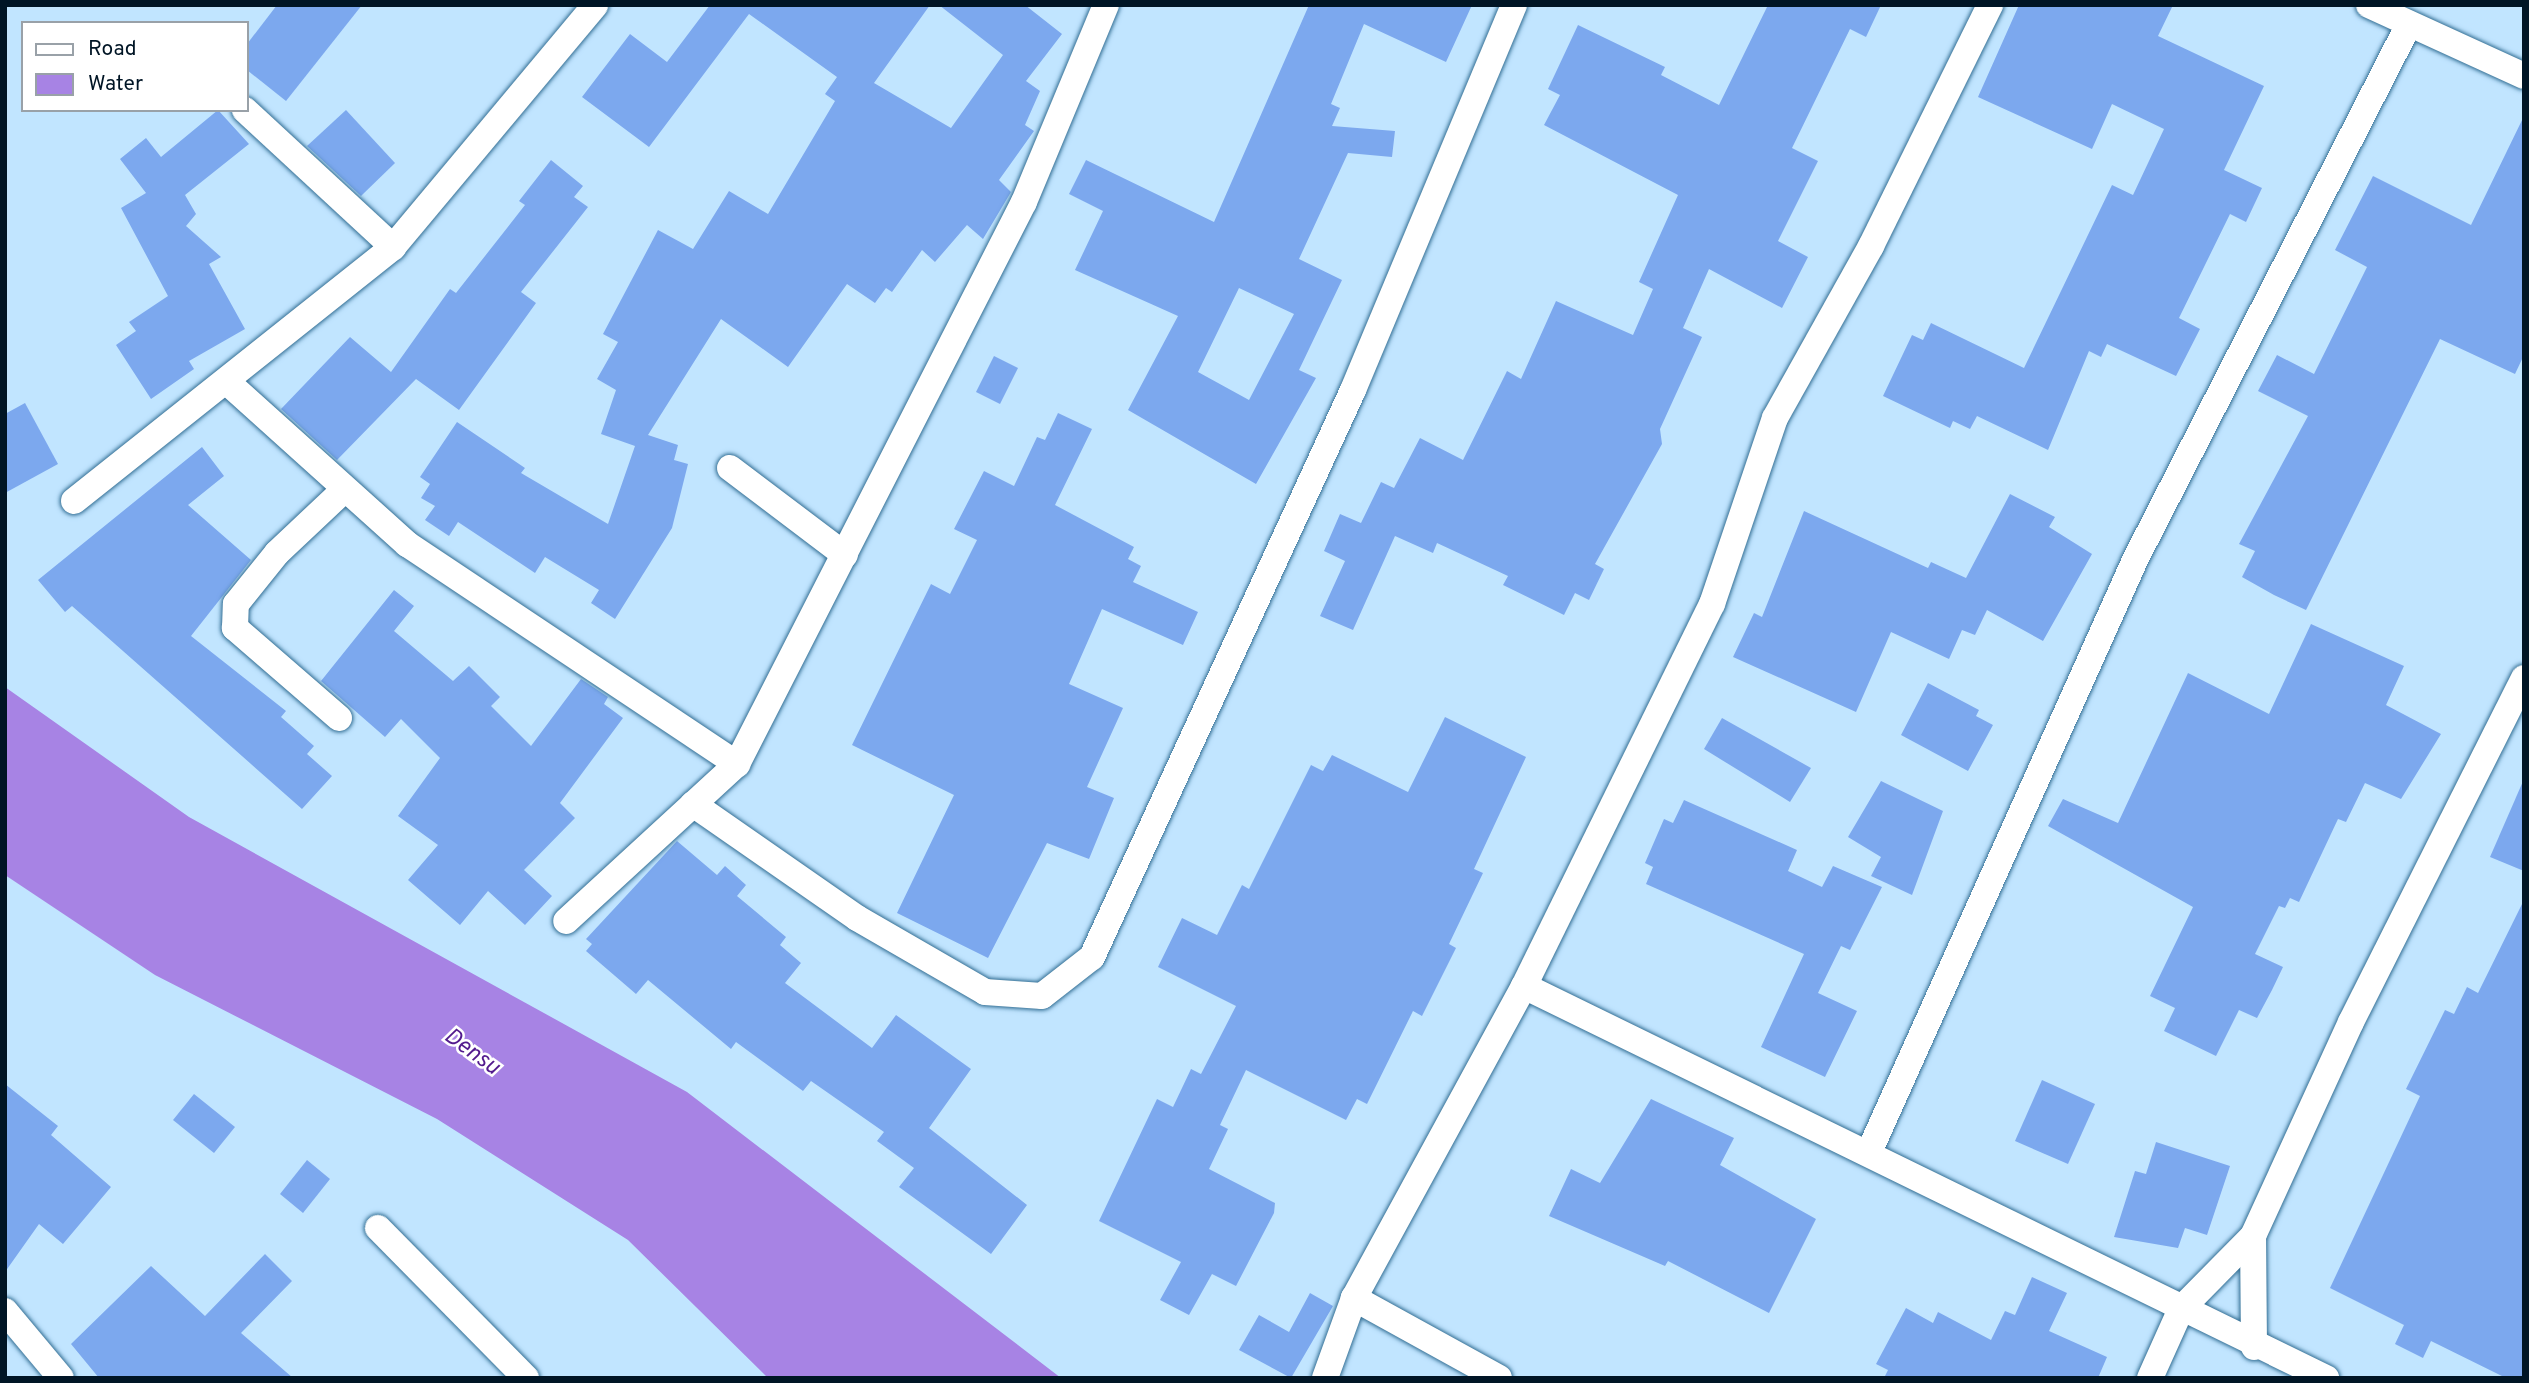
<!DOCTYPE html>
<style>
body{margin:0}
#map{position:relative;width:2529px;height:1383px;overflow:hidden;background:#c1e5ff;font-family:Overpass,sans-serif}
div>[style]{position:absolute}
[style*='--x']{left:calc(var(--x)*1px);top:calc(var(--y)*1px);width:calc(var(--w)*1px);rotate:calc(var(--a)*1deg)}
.water>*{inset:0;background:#a783e4}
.building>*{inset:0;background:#7ca8ee}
.roads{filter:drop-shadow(0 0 2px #326e94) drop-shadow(0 0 2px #326e94)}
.minor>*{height:26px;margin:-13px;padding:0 13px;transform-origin:13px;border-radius:13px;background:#fff}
span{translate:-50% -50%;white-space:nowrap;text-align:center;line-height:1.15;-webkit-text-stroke:5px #fff;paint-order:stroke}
.water-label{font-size:23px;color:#521a8d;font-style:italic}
.frame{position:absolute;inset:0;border:7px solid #001525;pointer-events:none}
.legend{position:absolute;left:21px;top:21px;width:228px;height:91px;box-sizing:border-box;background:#fff;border:2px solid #99a1a8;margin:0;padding:9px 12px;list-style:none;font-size:21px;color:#001525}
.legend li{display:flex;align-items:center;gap:14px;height:35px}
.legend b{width:35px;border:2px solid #99a1a8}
</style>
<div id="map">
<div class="water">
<div style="clip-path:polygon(5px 687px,189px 817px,687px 1092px,1061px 1378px,768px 1378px,628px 1240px,437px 1119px,155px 975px,5px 875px)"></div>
</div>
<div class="building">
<div style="clip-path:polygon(277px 5px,362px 5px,286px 101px,247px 70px,247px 44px)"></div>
<div style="clip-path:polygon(710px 5px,930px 5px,874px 83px,951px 128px,1003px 55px,939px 5px,1025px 5px,1062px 34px,1026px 81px,1040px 91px,1025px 125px,1034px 131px,999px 180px,1011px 192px,983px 239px,967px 225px,935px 262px,922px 250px,892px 292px,886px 288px,875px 303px,847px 284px,788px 367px,721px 319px,648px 435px,678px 445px,674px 460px,688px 464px,672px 528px,615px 619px,591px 603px,599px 590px,545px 557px,535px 573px,458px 522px,449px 536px,425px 520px,435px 506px,421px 498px,430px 484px,420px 477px,457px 422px,525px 468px,521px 473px,608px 524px,635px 446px,601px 434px,616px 390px,597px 379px,618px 342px,603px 334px,658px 230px,693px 249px,729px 191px,768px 214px,835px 101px,825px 94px,837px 77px,749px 14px,649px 147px,582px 97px,630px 34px,667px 62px)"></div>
<div style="clip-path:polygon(evenodd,1309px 5px,1472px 5px,1446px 62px,1364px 24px,1331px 104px,1340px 108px,1332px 126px,1395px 131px,1392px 157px,1348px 153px,1299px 259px,1342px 280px,1299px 370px,1316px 378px,1256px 484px,1128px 410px,1178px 316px,1075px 270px,1103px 211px,1069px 194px,1086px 160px,1214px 222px,1309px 5px,1239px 288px,1294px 314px,1249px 400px,1198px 372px,1239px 288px)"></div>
<div style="clip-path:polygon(1768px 5px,1881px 5px,1866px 37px,1850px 29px,1792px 148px,1818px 161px,1778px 241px,1808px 257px,1782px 308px,1709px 269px,1683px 328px,1702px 337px,1660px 429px,1662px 444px,1595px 564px,1604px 569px,1589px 600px,1575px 593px,1564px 615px,1503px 585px,1508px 576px,1437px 543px,1433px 553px,1395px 536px,1353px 630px,1320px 616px,1345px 561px,1324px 551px,1340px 514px,1361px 523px,1381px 482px,1394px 488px,1420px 438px,1463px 460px,1507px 371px,1521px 379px,1556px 301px,1633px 335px,1653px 289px,1639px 282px,1678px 195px,1544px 125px,1560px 95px,1548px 89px,1578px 25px,1665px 67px,1661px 75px,1719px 105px)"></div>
<div style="clip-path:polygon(2019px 5px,2173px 5px,2158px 36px,2264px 86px,2224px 170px,2262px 188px,2246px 222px,2230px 214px,2179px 318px,2200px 329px,2176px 376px,2107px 344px,2101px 357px,2089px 351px,2048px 450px,1977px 416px,1970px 429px,1953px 421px,1950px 428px,1883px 396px,1912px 335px,1923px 340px,1931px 323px,2024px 368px,2112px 185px,2133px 195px,2164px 129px,2112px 104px,2092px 149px,1978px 97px)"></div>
<div style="clip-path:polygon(218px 110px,249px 144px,185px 195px,196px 214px,186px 226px,221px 257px,209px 264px,245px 329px,189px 361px,194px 369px,151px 399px,116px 345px,136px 331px,129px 322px,168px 296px,121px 208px,146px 193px,120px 159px,146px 138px,161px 157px)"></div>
<div style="clip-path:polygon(346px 110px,395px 163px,361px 196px,307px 146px)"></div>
<div style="clip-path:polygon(2524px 116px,2524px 355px,2515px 374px,2440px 339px,2306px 610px,2274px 595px,2242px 577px,2255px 551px,2239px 544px,2308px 416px,2258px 391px,2277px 355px,2314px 374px,2367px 267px,2335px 250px,2373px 176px,2471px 225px)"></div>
<div style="clip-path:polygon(551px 160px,583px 186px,574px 197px,588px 207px,521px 292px,536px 303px,459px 410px,416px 379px,337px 460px,281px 409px,350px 337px,391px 372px,450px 289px,456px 293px,525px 205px,519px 201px)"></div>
<div style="clip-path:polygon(994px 356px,1018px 368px,1000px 404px,976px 392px)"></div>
<div style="clip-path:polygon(25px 403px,58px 464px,5px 493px,5px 414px)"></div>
<div style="clip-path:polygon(1058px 413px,1092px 429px,1055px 505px,1134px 547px,1128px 559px,1141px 566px,1133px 582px,1198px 612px,1183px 645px,1102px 609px,1069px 684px,1123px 708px,1087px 787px,1114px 798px,1089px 859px,1047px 843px,988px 958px,897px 913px,954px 795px,852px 745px,931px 584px,950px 594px,977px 540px,954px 529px,984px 471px,1014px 486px,1037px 437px,1045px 440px)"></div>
<div style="clip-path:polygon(202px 447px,224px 476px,188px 505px,251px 560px,191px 636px,286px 711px,281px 717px,314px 746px,307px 754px,332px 776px,302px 809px,72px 606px,65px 612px,38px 580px)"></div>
<div style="clip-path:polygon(2010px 494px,2055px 517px,2049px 527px,2092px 554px,2043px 641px,1987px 610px,1975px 635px,1962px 630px,1949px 659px,1891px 632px,1856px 712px,1733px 657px,1754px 613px,1762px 617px,1804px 511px,1928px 568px,1931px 562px,1966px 578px)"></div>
<div style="clip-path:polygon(394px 590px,414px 606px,394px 631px,453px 681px,469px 666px,500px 697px,491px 706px,531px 746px,581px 679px,608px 697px,604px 704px,623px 718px,560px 803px,575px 818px,524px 870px,552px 896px,525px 925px,488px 891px,460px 925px,408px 880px,438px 845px,398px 816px,440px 758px,401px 719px,385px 737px,321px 681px)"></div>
<div style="clip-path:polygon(2311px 624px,2404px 666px,2386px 705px,2441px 734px,2401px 799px,2365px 783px,2346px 822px,2338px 819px,2299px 902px,2290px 898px,2285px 908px,2279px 906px,2255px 954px,2283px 967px,2272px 990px,2257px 1018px,2239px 1010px,2216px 1056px,2164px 1031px,2175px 1008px,2150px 996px,2193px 907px,2048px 826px,2063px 799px,2118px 823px,2188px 673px,2269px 714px)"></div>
<div style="clip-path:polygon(1928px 683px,1979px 710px,1976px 716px,1993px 725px,1968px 771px,1901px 735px)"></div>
<div style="clip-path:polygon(1445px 717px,1526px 757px,1474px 869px,1483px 873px,1449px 944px,1456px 948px,1422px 1016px,1413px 1011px,1367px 1104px,1357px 1099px,1346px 1120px,1246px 1070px,1220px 1125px,1228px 1129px,1209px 1169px,1275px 1203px,1274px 1213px,1236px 1286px,1212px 1274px,1189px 1315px,1160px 1300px,1181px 1262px,1099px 1221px,1157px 1099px,1173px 1107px,1191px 1069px,1201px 1074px,1236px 1006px,1158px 967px,1182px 918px,1217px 935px,1242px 885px,1249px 889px,1311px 765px,1323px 771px,1332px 755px,1408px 792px)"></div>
<div style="clip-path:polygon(1722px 718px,1811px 768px,1790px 802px,1704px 749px)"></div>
<div style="clip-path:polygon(2524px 779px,2524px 871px,2490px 857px)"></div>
<div style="clip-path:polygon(1881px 781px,1943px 811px,1912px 895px,1871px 876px,1881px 857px,1848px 837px)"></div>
<div style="clip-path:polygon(1684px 800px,1797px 850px,1788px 871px,1822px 887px,1833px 866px,1882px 887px,1850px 950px,1841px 946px,1818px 993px,1857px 1011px,1825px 1077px,1761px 1047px,1804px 954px,1646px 884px,1653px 867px,1645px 863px,1664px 819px,1673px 823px)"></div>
<div style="clip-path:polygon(677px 841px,717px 875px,725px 866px,746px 885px,737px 896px,786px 937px,780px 945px,801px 963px,785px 983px,872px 1048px,896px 1015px,971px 1069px,929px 1128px,1027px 1205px,991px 1254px,899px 1187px,914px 1168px,877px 1141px,884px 1132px,811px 1081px,803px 1091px,736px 1042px,731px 1049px,648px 980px,636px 994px,586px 951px,592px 944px,586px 939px)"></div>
<div style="clip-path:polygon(2524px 900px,2524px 1378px,2506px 1378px,2431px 1341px,2423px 1358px,2395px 1344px,2404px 1325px,2330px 1288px,2420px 1096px,2406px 1089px,2445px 1010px,2454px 1014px,2467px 987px,2478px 993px)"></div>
<div style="clip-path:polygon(2042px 1080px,2095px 1104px,2068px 1164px,2015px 1141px)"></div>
<div style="clip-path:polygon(5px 1084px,58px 1126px,51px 1135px,111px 1187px,63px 1244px,39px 1224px,5px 1272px)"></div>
<div style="clip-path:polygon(194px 1094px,235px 1127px,214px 1153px,173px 1120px)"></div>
<div style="clip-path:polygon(1651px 1099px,1734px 1138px,1720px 1165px,1816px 1219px,1769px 1313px,1668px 1261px,1665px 1266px,1549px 1216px,1571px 1169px,1600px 1183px)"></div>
<div style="clip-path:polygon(2156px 1142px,2230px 1166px,2207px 1235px,2185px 1228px,2178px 1248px,2114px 1237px,2135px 1171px,2146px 1174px)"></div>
<div style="clip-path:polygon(307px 1160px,330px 1179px,303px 1213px,280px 1194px)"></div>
<div style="clip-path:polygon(265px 1254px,292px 1281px,241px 1333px,293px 1378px,99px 1378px,71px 1344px,151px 1266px,205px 1316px)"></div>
<div style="clip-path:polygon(2032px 1277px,2067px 1293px,2049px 1331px,2107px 1357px,2098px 1378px,1884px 1378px,1888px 1370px,1876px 1364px,1906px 1308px,1933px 1323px,1938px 1312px,1991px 1340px,2005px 1311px,2015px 1315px)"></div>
<div style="clip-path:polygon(1310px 1293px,1333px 1306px,1291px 1378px,1239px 1350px,1259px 1315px,1289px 1332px)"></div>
</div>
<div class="roads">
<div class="minor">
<div style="--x:2369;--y:5;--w:170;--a:24.6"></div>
<div style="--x:245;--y:110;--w:202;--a:42.8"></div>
<div style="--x:226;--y:381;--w:244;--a:42"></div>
<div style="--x:407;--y:544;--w:397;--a:33.7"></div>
<div style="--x:737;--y:764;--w:232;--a:137.4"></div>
<div style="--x:730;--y:468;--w:144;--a:37.1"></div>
<div style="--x:74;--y:501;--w:408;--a:-38.5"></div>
<div style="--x:393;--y:247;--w:315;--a:-50.1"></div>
<div style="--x:339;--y:718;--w:138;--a:-139.1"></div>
<div style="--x:235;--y:628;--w:24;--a:-88"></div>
<div style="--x:236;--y:604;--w:65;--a:-51.2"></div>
<div style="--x:277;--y:553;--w:93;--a:-43.3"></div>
<div style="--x:737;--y:764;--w:631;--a:-62.95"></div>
<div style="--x:1024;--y:202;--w:213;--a:-67.4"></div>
<div style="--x:693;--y:804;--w:200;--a:34.8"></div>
<div style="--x:857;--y:918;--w:148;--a:30"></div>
<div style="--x:985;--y:992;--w:57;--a:4"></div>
<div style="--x:1042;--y:996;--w:63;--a:-38"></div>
<div style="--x:1092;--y:957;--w:624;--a:-65.28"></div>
<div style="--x:1353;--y:390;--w:417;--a:-67.3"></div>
<div style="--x:1524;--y:986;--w:893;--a:26.05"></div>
<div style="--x:1870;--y:1150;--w:647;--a:-65.81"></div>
<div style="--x:2135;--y:560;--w:602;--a:-62.92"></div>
<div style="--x:378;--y:1228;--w:211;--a:45.4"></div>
<div style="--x:5;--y:1311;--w:87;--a:50.1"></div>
<div style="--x:2254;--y:1347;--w:111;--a:-90.5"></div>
<div style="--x:2253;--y:1236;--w:235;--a:-65.4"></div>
<div style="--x:2351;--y:1022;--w:385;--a:-63.3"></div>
<div style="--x:1325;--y:1378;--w:85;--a:-70.1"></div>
<div style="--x:1499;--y:1378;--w:166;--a:-151.1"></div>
<div style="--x:1354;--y:1298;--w:355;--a:-61.4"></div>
<div style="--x:1524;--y:986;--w:426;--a:-63.8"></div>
<div style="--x:1712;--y:604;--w:196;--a:-71.3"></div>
<div style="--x:1775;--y:418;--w:197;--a:-60.8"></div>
<div style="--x:1871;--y:246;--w:269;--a:-63.7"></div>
<div style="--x:2150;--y:1378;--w:76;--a:-65.8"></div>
<div style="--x:2181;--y:1309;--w:103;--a:-45.4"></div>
</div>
</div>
<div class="water-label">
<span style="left:471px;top:1053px;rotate:36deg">Densu</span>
</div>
<div class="frame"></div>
<ul class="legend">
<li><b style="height:9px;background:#fff"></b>Road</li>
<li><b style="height:19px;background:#a783e4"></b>Water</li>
</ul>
</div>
